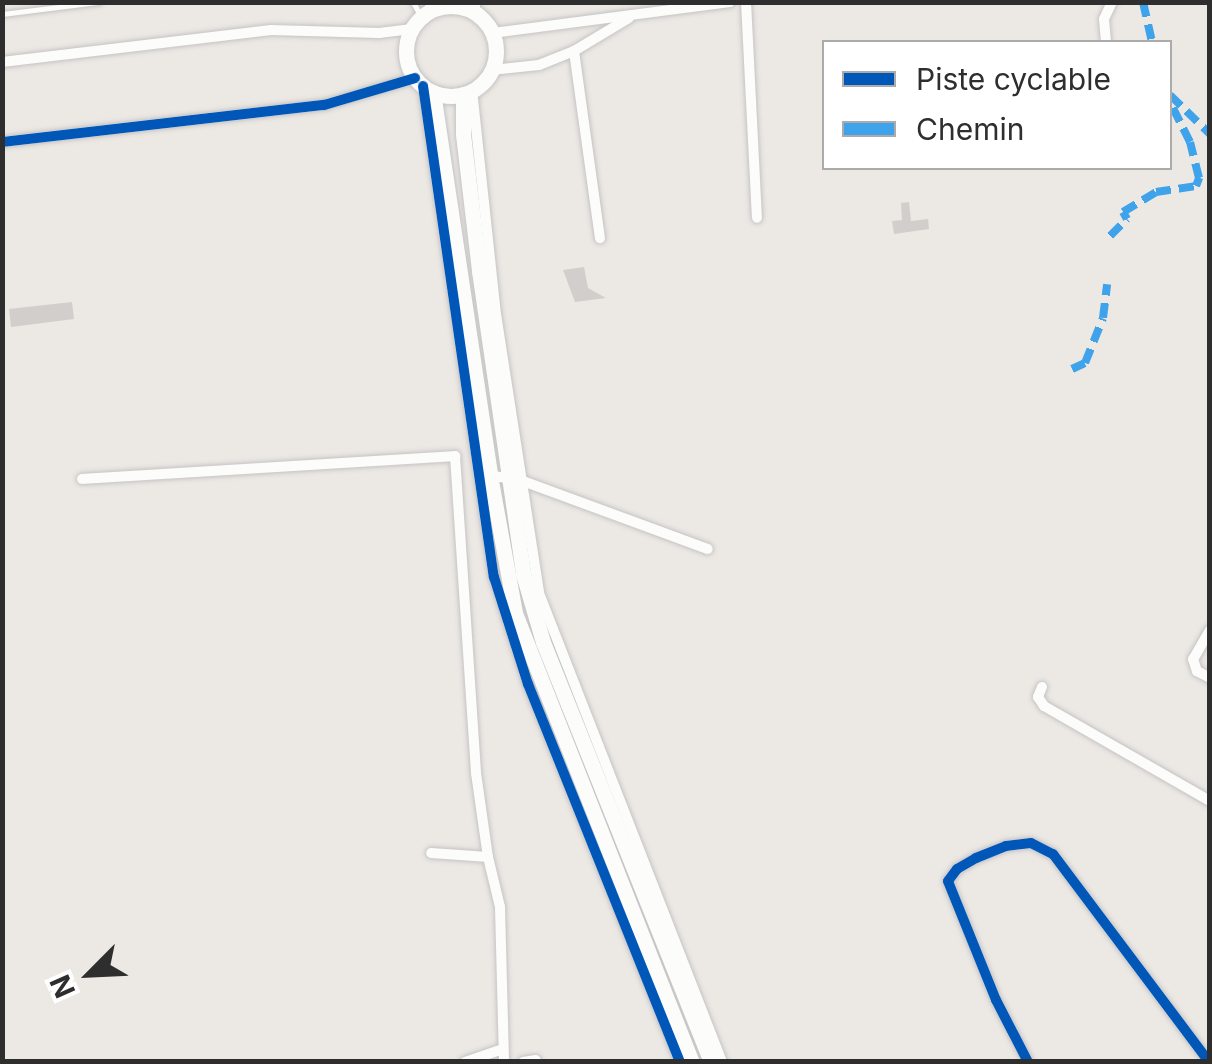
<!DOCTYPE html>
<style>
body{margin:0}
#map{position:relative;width:1212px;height:1064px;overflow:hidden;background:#ece8e4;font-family:Inter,sans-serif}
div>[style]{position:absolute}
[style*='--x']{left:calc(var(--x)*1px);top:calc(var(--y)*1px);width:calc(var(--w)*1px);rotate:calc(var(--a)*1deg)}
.building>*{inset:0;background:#d1cecb}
.roads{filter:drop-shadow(0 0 2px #c5c4c5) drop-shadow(0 0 2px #c5c4c5)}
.lane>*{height:5px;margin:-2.5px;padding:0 2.5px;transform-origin:2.5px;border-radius:2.5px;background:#fcfcfb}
.street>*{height:10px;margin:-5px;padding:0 5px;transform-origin:5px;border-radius:5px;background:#fcfcfb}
.secondary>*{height:15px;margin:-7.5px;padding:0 7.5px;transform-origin:7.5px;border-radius:7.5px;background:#fcfcfb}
.secondary>.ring{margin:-7.5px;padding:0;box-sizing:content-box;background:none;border:15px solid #fcfcfb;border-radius:50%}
.quiet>*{height:8px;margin-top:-4px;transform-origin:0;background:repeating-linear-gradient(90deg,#3ea3eb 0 15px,transparent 0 23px)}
.cycleway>*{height:10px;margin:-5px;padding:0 5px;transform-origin:5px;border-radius:5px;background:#0057b8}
span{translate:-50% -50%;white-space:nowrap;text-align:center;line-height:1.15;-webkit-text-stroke:8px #fff;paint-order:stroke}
.frame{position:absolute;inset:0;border:5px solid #2e2e2e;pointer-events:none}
.legend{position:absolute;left:822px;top:40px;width:350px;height:130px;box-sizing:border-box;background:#fff;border:2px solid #ababab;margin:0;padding:12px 18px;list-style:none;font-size:30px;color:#2e2e2e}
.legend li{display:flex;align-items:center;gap:20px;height:50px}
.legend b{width:50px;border:2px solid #ababab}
.north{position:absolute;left:40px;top:924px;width:100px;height:100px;-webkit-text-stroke:8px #fff;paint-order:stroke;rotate:246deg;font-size:28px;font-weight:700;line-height:40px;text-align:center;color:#2e2e2e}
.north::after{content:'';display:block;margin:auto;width:35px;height:45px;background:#2e2e2e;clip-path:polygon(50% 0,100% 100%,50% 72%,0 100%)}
</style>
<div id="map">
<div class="building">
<div style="clip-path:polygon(909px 202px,911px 221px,928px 219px,929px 229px,894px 234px,892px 221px,902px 220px,901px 203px)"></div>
<div style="clip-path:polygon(584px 267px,588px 288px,606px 298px,575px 302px,563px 270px)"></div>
<div style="clip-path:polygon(72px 302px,74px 319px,11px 327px,9px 309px)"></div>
</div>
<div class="roads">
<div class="lane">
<div style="--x:413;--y:2;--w:17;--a:62"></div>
<div style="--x:2;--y:14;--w:98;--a:-7.1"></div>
</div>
<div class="street">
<div style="--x:430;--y:2;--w:9;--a:84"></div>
<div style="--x:475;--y:2;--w:11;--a:90"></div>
<div style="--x:746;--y:2;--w:216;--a:87.1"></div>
<div style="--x:492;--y:33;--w:240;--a:-7.4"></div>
<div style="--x:1106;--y:42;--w:23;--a:-95"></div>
<div style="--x:1104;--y:19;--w:19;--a:-65"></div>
<div style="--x:574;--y:51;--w:189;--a:82.1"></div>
<div style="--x:2;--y:62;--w:271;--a:-6.8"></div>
<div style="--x:271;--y:30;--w:108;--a:1.6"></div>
<div style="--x:379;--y:33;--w:33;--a:-7"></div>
<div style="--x:491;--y:70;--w:48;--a:-5.9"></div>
<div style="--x:539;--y:65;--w:38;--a:-22"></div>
<div style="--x:574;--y:51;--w:64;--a:-31"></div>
<div style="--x:423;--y:86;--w:496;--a:81.8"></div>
<div style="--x:494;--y:577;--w:112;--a:72.4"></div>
<div style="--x:528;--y:684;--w:407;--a:68.1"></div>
<div style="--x:472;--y:90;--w:225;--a:83.9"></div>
<div style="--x:496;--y:314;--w:282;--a:81.2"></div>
<div style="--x:539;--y:593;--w:503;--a:68.68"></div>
<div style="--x:2;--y:142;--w:324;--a:-6.6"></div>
<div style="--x:324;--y:105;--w:95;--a:-16.5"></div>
<div style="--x:486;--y:475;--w:34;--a:8"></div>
<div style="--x:520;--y:480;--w:200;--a:20.2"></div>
<div style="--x:82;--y:479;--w:374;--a:-3.5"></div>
<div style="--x:455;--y:456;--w:318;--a:86.2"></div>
<div style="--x:476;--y:773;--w:85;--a:81.9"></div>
<div style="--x:488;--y:857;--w:57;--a:-176"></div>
<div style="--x:1210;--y:630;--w:34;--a:120"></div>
<div style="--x:1193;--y:659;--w:13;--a:72"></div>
<div style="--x:1197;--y:671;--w:15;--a:28"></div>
<div style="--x:1042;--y:687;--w:11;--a:112"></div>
<div style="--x:1038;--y:697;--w:11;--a:56"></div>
<div style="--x:1044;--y:706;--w:191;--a:29.8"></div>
<div style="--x:488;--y:857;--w:51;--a:76.5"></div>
<div style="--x:500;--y:907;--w:155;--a:88.5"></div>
<div style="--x:465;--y:1062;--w:40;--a:-18.9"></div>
<div style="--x:523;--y:1062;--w:13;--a:-9"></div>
<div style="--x:1028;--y:1062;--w:70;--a:-117.3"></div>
<div style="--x:996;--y:1000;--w:128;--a:-112"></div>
<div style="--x:948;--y:881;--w:15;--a:-53"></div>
<div style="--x:957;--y:869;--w:22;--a:-30"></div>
<div style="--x:976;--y:858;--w:32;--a:-22"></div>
<div style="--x:1006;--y:846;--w:25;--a:-7"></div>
<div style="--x:1031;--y:843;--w:25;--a:27"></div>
<div style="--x:1053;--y:854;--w:260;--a:53.1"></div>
</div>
<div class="secondary">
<div class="ring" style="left:406px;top:6px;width:75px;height:75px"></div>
<div style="--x:433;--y:92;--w:387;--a:81.5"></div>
<div style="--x:490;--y:475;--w:140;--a:79.7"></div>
<div style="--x:515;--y:613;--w:483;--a:68.5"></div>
<div style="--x:463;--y:94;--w:40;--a:90"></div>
<div style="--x:463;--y:134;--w:138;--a:83.3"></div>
<div style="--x:479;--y:271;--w:306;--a:81.7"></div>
<div style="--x:523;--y:574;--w:71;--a:73.6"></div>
<div style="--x:543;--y:642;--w:452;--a:68.2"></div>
</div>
</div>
<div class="quiet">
<div style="--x:1143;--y:2;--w:41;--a:77.3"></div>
<div style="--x:1170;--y:95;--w:56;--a:44.3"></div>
<div style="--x:1110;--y:236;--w:24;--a:-45"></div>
<div style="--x:1127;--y:219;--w:8;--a:-120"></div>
<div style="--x:1123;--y:212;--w:39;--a:-31"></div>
<div style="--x:1156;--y:192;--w:40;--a:-8.5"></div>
<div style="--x:1196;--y:186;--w:9;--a:-69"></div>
<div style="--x:1199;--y:178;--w:37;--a:-104"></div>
<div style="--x:1190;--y:142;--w:45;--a:-116.6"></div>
<div style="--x:1072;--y:369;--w:14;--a:-25"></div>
<div style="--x:1085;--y:363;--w:48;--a:-68.2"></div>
<div style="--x:1103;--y:318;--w:34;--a:-83"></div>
</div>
<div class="cycleway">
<div style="--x:423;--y:86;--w:496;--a:81.8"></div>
<div style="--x:494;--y:577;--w:112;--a:72.4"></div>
<div style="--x:528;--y:684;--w:407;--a:68.1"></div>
<div style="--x:2;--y:142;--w:324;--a:-6.6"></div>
<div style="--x:324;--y:105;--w:95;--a:-16.5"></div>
<div style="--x:1028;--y:1062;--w:70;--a:-117.3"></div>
<div style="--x:996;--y:1000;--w:128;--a:-112"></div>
<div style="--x:948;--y:881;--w:15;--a:-53"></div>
<div style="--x:957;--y:869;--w:22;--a:-30"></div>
<div style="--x:976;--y:858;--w:32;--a:-22"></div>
<div style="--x:1006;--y:846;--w:25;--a:-7"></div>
<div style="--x:1031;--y:843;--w:25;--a:27"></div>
<div style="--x:1053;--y:854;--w:260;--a:53.1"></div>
</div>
<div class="frame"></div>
<ul class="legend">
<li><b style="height:12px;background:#0057b8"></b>Piste cyclable</li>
<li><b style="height:12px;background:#3ea3eb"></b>Chemin</li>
</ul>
<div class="north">N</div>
</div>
